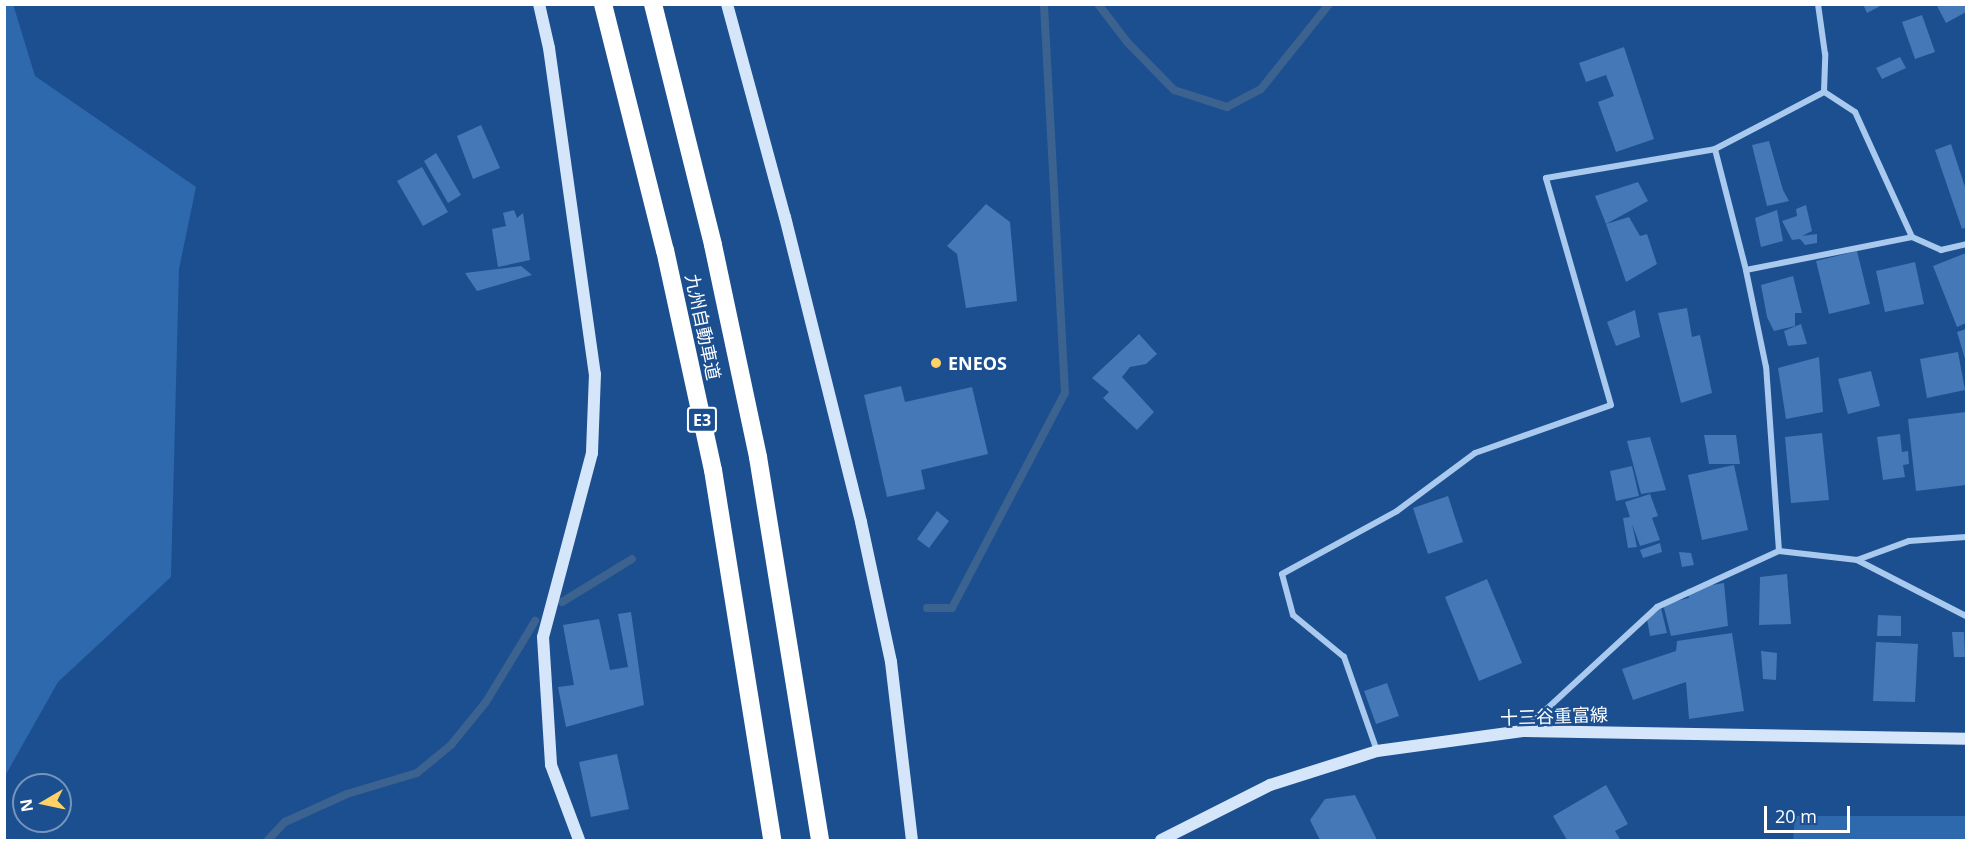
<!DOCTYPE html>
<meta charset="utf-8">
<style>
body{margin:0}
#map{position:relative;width:1971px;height:845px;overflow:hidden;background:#1b4f8f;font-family:"Open Sans","Noto Sans JP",sans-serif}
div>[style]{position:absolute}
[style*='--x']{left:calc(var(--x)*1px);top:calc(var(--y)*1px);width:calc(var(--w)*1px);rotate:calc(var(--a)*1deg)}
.green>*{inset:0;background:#2e69ad}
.stream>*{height:8px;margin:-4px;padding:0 4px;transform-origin:4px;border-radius:4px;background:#3c6290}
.building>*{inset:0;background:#4478b7}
.street>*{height:6px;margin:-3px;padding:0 3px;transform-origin:3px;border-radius:3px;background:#a9c9ee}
.secondary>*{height:12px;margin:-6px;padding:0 6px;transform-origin:6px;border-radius:6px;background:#d6e6fa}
.highway>*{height:18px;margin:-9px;padding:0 9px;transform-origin:9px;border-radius:9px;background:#fff}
.dots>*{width:16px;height:16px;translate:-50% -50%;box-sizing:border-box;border:3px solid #1b4f8f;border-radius:50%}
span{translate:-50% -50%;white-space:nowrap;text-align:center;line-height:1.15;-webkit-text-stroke:4.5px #1b4f8f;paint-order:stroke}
.shield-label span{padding:2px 4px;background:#1b4f8f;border:2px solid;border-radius:4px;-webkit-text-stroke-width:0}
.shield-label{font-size:16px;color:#fff;font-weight:700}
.street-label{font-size:18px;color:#fff}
.poi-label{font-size:18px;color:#fff;font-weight:700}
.left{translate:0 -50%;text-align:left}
.frame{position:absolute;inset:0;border:6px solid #fff;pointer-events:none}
.north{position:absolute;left:12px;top:773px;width:60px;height:60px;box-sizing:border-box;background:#1b4f8f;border:2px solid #7695bc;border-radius:50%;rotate:261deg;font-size:16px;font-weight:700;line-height:24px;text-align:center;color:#fff}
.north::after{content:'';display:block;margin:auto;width:21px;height:27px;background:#ffd166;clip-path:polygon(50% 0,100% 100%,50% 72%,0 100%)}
.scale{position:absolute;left:1764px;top:806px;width:86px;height:27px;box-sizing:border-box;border:3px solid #fff;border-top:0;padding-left:8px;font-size:18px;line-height:21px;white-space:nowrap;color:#fff;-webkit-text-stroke:4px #1b4f8f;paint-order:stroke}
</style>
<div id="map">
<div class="green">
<div style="clip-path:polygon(13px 4px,35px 76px,196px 187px,179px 269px,171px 577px,58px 682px,5px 776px,4px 5px)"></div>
<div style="clip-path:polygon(1795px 816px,1966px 816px,1966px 840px,1793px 840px)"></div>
</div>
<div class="stream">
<div style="--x:1098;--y:4;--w:49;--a:52.4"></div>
<div style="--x:1128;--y:43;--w:66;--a:45.6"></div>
<div style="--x:1174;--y:90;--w:56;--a:17.8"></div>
<div style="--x:1227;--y:107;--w:38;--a:-28"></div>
<div style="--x:1261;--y:89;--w:109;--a:-51.3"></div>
<div style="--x:562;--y:602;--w:82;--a:-31.6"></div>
<div style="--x:927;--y:608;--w:25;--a:0"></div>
<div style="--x:952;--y:608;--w:243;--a:-62.3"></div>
<div style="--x:1065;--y:393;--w:390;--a:-93.1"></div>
<div style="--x:268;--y:840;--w:25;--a:-47"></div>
<div style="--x:285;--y:822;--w:68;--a:-24.3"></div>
<div style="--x:347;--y:794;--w:73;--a:-16.7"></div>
<div style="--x:417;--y:773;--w:44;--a:-39.5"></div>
<div style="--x:451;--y:745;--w:55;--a:-50.9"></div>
<div style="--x:486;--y:702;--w:95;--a:-58.8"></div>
</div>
<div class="building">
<div style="clip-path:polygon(1863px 4px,1884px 4px,1867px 13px)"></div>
<div style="clip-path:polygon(1936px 4px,1966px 4px,1966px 12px,1946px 23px)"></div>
<div style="clip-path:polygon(1922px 15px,1935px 52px,1915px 59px,1902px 22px)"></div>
<div style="clip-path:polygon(1624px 47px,1654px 139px,1616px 152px,1598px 102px,1614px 96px,1606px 75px,1586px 82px,1579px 63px)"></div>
<div style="clip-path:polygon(1900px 57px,1906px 68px,1882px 79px,1876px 68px)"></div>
<div style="clip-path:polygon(481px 125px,500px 168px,473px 179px,457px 136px)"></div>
<div style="clip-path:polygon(1769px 141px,1783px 190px,1789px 201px,1767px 206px,1752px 145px)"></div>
<div style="clip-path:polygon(1951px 144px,1966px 190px,1966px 227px,1962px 229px,1935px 150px)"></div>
<div style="clip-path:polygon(436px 153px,461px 195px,448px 203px,424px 161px)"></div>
<div style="clip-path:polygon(422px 167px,448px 212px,423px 226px,397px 181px)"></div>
<div style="clip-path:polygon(1638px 182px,1648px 201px,1606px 224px,1595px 196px)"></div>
<div style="clip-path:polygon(986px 204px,1010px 222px,1017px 301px,966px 308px,957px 254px,947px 246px)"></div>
<div style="clip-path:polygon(1806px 205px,1812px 231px,1802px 236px,1817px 234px,1817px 243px,1805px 245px,1800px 239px,1792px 240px,1782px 221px,1797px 216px,1796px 209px)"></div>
<div style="clip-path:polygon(514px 210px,517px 218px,523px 213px,530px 260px,498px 267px,492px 229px,506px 226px,503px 213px)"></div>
<div style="clip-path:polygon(1777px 210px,1783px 241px,1761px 247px,1755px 218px)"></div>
<div style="clip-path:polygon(1629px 217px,1640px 236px,1647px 234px,1657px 264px,1626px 282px,1606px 224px)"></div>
<div style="clip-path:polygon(1857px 251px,1870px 304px,1829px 314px,1816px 261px)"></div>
<div style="clip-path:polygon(1966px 253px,1966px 323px,1957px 327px,1933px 266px)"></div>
<div style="clip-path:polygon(1915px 262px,1924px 304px,1885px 312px,1876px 271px)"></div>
<div style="clip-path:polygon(521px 266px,532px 275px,477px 291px,465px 273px)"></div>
<div style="clip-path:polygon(1793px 276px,1802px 313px,1795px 313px,1795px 326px,1774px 331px,1767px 317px,1761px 285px)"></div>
<div style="clip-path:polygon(1687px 308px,1692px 337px,1700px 335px,1712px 393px,1681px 403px,1658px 313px)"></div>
<div style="clip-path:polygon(1635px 310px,1640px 337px,1616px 346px,1607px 322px)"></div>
<div style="clip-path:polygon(1801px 324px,1807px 344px,1788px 346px,1784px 331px)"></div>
<div style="clip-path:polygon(1966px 329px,1966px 362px,1957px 332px)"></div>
<div style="clip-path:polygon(1139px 334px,1157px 354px,1146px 364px,1130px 367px,1122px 377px,1154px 412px,1137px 430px,1103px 398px,1109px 392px,1092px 378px)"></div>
<div style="clip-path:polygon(1958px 352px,1965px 390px,1927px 398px,1920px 359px)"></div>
<div style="clip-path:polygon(1819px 357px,1823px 412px,1786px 419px,1778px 368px)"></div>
<div style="clip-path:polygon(1871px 371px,1880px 406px,1848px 414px,1838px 379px)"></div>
<div style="clip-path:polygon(901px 386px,905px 402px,972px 387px,988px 454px,921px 470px,925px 489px,887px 497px,864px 395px)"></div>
<div style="clip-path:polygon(1966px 412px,1966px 485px,1916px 491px,1908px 419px)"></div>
<div style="clip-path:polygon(1822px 433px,1829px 500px,1791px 503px,1785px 437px)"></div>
<div style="clip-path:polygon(1900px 434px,1902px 452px,1908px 451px,1909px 464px,1903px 465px,1905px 477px,1883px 480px,1877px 437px)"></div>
<div style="clip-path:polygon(1704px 435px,1736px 435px,1740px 464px,1709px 464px)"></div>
<div style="clip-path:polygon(1650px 437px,1666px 490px,1641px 494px,1627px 441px)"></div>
<div style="clip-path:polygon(1734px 465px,1748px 530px,1702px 540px,1688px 475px)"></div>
<div style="clip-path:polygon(1632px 466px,1639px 496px,1616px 501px,1610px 471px)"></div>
<div style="clip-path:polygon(1650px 494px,1658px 516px,1652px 518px,1660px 540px,1640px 546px,1632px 524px,1637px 547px,1628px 548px,1623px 518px,1630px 517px,1625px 502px)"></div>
<div style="clip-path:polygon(1448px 496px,1463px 542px,1428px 554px,1413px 508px)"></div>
<div style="clip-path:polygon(937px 511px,949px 521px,929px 548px,917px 539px)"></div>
<div style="clip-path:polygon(1660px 543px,1662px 552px,1643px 558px,1640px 550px)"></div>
<div style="clip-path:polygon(1679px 552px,1691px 553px,1694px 565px,1682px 567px)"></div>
<div style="clip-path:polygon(1787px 574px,1791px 624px,1759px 625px,1760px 577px)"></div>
<div style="clip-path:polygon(1487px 579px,1522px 663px,1479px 681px,1445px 597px)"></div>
<div style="clip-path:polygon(1724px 583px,1728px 626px,1671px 636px,1663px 604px,1689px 598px,1687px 589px)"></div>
<div style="clip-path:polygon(1661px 608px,1667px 633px,1650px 636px,1647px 619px)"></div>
<div style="clip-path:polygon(631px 612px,644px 705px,566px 727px,558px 687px,574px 685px,563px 625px,599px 619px,610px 670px,628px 667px,618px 614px)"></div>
<div style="clip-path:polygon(1878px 615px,1901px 616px,1901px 636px,1877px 636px)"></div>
<div style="clip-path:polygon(1952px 632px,1964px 632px,1965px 657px,1954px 657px)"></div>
<div style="clip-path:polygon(1732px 633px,1744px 711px,1689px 719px,1686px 682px,1633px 700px,1622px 669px,1676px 651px,1677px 641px)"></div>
<div style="clip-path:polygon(1876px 642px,1918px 644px,1915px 702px,1873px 701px)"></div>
<div style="clip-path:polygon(1761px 651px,1777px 653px,1776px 680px,1763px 679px)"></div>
<div style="clip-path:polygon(1387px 683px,1399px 716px,1376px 724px,1364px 691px)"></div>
<div style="clip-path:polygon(617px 754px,629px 809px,591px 817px,579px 762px)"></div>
<div style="clip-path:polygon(1606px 785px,1628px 824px,1615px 831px,1620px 839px,1567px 840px,1553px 816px)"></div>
<div style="clip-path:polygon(1355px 795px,1377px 840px,1320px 840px,1310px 820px,1325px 799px)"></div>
</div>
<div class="street">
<div style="--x:1912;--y:237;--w:32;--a:24"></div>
<div style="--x:1941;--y:250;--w:26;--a:-13"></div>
<div style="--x:1746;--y:270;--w:125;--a:-104.4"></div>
<div style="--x:1715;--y:149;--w:123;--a:-27.6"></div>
<div style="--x:1779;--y:551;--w:184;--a:-94"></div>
<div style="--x:1766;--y:367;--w:99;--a:-101.7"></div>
<div style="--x:1746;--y:270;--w:169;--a:-11.2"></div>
<div style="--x:1912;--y:237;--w:137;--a:-114.5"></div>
<div style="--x:1855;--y:112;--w:37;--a:-147"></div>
<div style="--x:1824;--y:92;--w:38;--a:-88"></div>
<div style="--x:1825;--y:54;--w:50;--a:-98"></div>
<div style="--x:1857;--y:560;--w:55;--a:-20.1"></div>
<div style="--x:1909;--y:541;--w:57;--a:-4"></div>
<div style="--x:1525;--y:729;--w:180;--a:-42.7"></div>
<div style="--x:1657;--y:607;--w:134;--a:-24.7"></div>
<div style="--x:1779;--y:551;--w:79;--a:6.6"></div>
<div style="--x:1857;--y:560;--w:123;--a:27.2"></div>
<div style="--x:1377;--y:751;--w:100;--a:-109.3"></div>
<div style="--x:1344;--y:657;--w:66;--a:-140.5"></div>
<div style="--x:1293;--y:615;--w:42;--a:-105"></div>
<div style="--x:1282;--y:574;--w:131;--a:-28.7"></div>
<div style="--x:1397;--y:511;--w:97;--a:-36.6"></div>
<div style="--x:1475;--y:453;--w:144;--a:-19.4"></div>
<div style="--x:1611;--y:405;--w:236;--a:-106"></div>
<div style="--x:1546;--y:178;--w:171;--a:-9.7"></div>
</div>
<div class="secondary">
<div style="--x:539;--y:4;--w:45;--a:77.2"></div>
<div style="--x:549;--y:48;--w:329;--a:82"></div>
<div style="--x:595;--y:374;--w:79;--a:92.2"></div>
<div style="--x:592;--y:453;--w:190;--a:104.9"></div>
<div style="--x:543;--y:637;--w:128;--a:86.4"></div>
<div style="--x:551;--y:765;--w:80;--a:69.5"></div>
<div style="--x:727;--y:4;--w:221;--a:74.8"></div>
<div style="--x:785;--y:217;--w:314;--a:76"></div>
<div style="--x:861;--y:522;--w:143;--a:77.9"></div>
<div style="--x:891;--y:662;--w:179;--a:83.3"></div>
<div style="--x:1161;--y:840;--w:122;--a:-26.8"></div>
<div style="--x:1270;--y:785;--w:112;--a:-17.6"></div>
<div style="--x:1377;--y:751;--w:147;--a:-7.8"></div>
<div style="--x:1523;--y:731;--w:443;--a:1"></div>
</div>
<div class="highway">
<div style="--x:603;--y:4;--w:254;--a:75.9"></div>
<div style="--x:665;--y:250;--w:225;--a:77.7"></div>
<div style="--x:713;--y:470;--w:375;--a:80.9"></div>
<div style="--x:653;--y:4;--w:248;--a:76"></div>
<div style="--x:713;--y:245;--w:217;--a:78"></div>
<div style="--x:758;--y:457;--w:388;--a:80.8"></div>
</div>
<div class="dots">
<div style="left:936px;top:363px;background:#ffd166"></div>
</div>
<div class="shield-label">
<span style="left:702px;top:420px">E3</span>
</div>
<div class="street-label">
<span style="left:703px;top:327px;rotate:78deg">九州自動車道</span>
<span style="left:1554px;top:716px;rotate:-2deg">十三谷重富線</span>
</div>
<div class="poi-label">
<span class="left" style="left:948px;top:363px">ENEOS</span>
</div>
<div class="frame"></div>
<div class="north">N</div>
<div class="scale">20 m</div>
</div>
